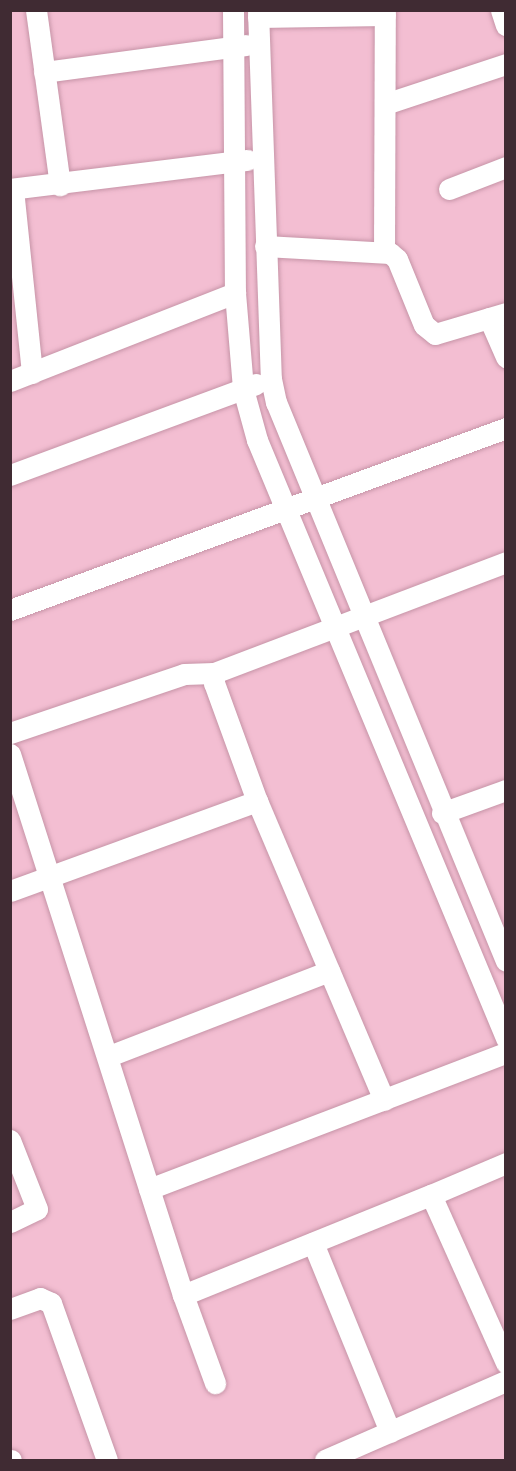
<!DOCTYPE html>
<style>
body{margin:0}
#map{position:relative;width:516px;height:1471px;overflow:hidden;background:#f3bed2;font-family:Overpass,sans-serif}
div>[style]{position:absolute}
[style*='--x']{left:calc(var(--x)*1px);top:calc(var(--y)*1px);width:calc(var(--w)*1px);rotate:calc(var(--a)*1deg)}
.roads{filter:drop-shadow(0 0 2px #c694a7) drop-shadow(0 0 2px #c694a7)}
.minor>*{height:21px;margin:-10.5px;padding:0 10.5px;transform-origin:10.5px;border-radius:10.5px;background:#fff}
span{translate:-50% -50%;white-space:nowrap;text-align:center;line-height:1.15;-webkit-text-stroke:6px #facede;paint-order:stroke}
.frame{position:absolute;inset:0;border:12px solid #402b33;pointer-events:none}
</style>
<div id="map">
<div class="roads">
<div class="minor">
<div style="--x:36;--y:10;--w:177;--a:82.2"></div>
<div style="--x:233;--y:10;--w:283;--a:89.6"></div>
<div style="--x:235;--y:293;--w:96;--a:85.2"></div>
<div style="--x:243;--y:389;--w:53;--a:74.6"></div>
<div style="--x:257;--y:440;--w:648;--a:67.39"></div>
<div style="--x:258;--y:10;--w:369;--a:88"></div>
<div style="--x:271;--y:379;--w:24;--a:78"></div>
<div style="--x:276;--y:402;--w:604;--a:67.64"></div>
<div style="--x:501;--y:10;--w:16;--a:72"></div>
<div style="--x:258;--y:17;--w:127;--a:-0.9"></div>
<div style="--x:44;--y:72;--w:204;--a:-7.6"></div>
<div style="--x:385;--y:104;--w:127;--a:-18.3"></div>
<div style="--x:10;--y:189;--w:239;--a:-7"></div>
<div style="--x:13;--y:189;--w:185;--a:84.1"></div>
<div style="--x:449;--y:189;--w:61;--a:-21.1"></div>
<div style="--x:265;--y:246;--w:125;--a:3.2"></div>
<div style="--x:390;--y:253;--w:9;--a:41"></div>
<div style="--x:397;--y:259;--w:71;--a:67.8"></div>
<div style="--x:424;--y:325;--w:14;--a:39"></div>
<div style="--x:435;--y:334;--w:74;--a:-16.5"></div>
<div style="--x:384;--y:252;--w:242;--a:-89.8"></div>
<div style="--x:489;--y:318;--w:43;--a:66.4"></div>
<div style="--x:10;--y:381;--w:242;--a:-21.4"></div>
<div style="--x:10;--y:475;--w:262;--a:-20.3"></div>
<div style="--x:10;--y:610;--w:528;--a:-20.15"></div>
<div style="--x:10;--y:733;--w:184;--a:-18.7"></div>
<div style="--x:184;--y:674;--w:30;--a:-2"></div>
<div style="--x:10;--y:754;--w:568;--a:72.27"></div>
<div style="--x:183;--y:1295;--w:94;--a:70"></div>
<div style="--x:442;--y:813;--w:68;--a:-19.8"></div>
<div style="--x:10;--y:891;--w:263;--a:-20"></div>
<div style="--x:109;--y:1056;--w:236;--a:-21.1"></div>
<div style="--x:384;--y:1100;--w:325;--a:-113"></div>
<div style="--x:257;--y:801;--w:126;--a:-110"></div>
<div style="--x:214;--y:683;--w:10;--a:-90"></div>
<div style="--x:214;--y:673;--w:312;--a:-20.8"></div>
<div style="--x:10;--y:1140;--w:74;--a:68.6"></div>
<div style="--x:37;--y:1209;--w:30;--a:154"></div>
<div style="--x:149;--y:1189;--w:382;--a:-20.9"></div>
<div style="--x:431;--y:1195;--w:82;--a:-23.1"></div>
<div style="--x:313;--y:1243;--w:204;--a:67.8"></div>
<div style="--x:183;--y:1295;--w:267;--a:-22"></div>
<div style="--x:431;--y:1195;--w:184;--a:65.9"></div>
<div style="--x:10;--y:1309;--w:32;--a:-20"></div>
<div style="--x:40;--y:1298;--w:12;--a:24"></div>
<div style="--x:51;--y:1303;--w:167;--a:70.4"></div>
<div style="--x:10;--y:1460;--w:1;--a:0"></div>
<div style="--x:325;--y:1460;--w:197;--a:-23.6"></div>
</div>
</div>
<div class="frame"></div>
</div>
